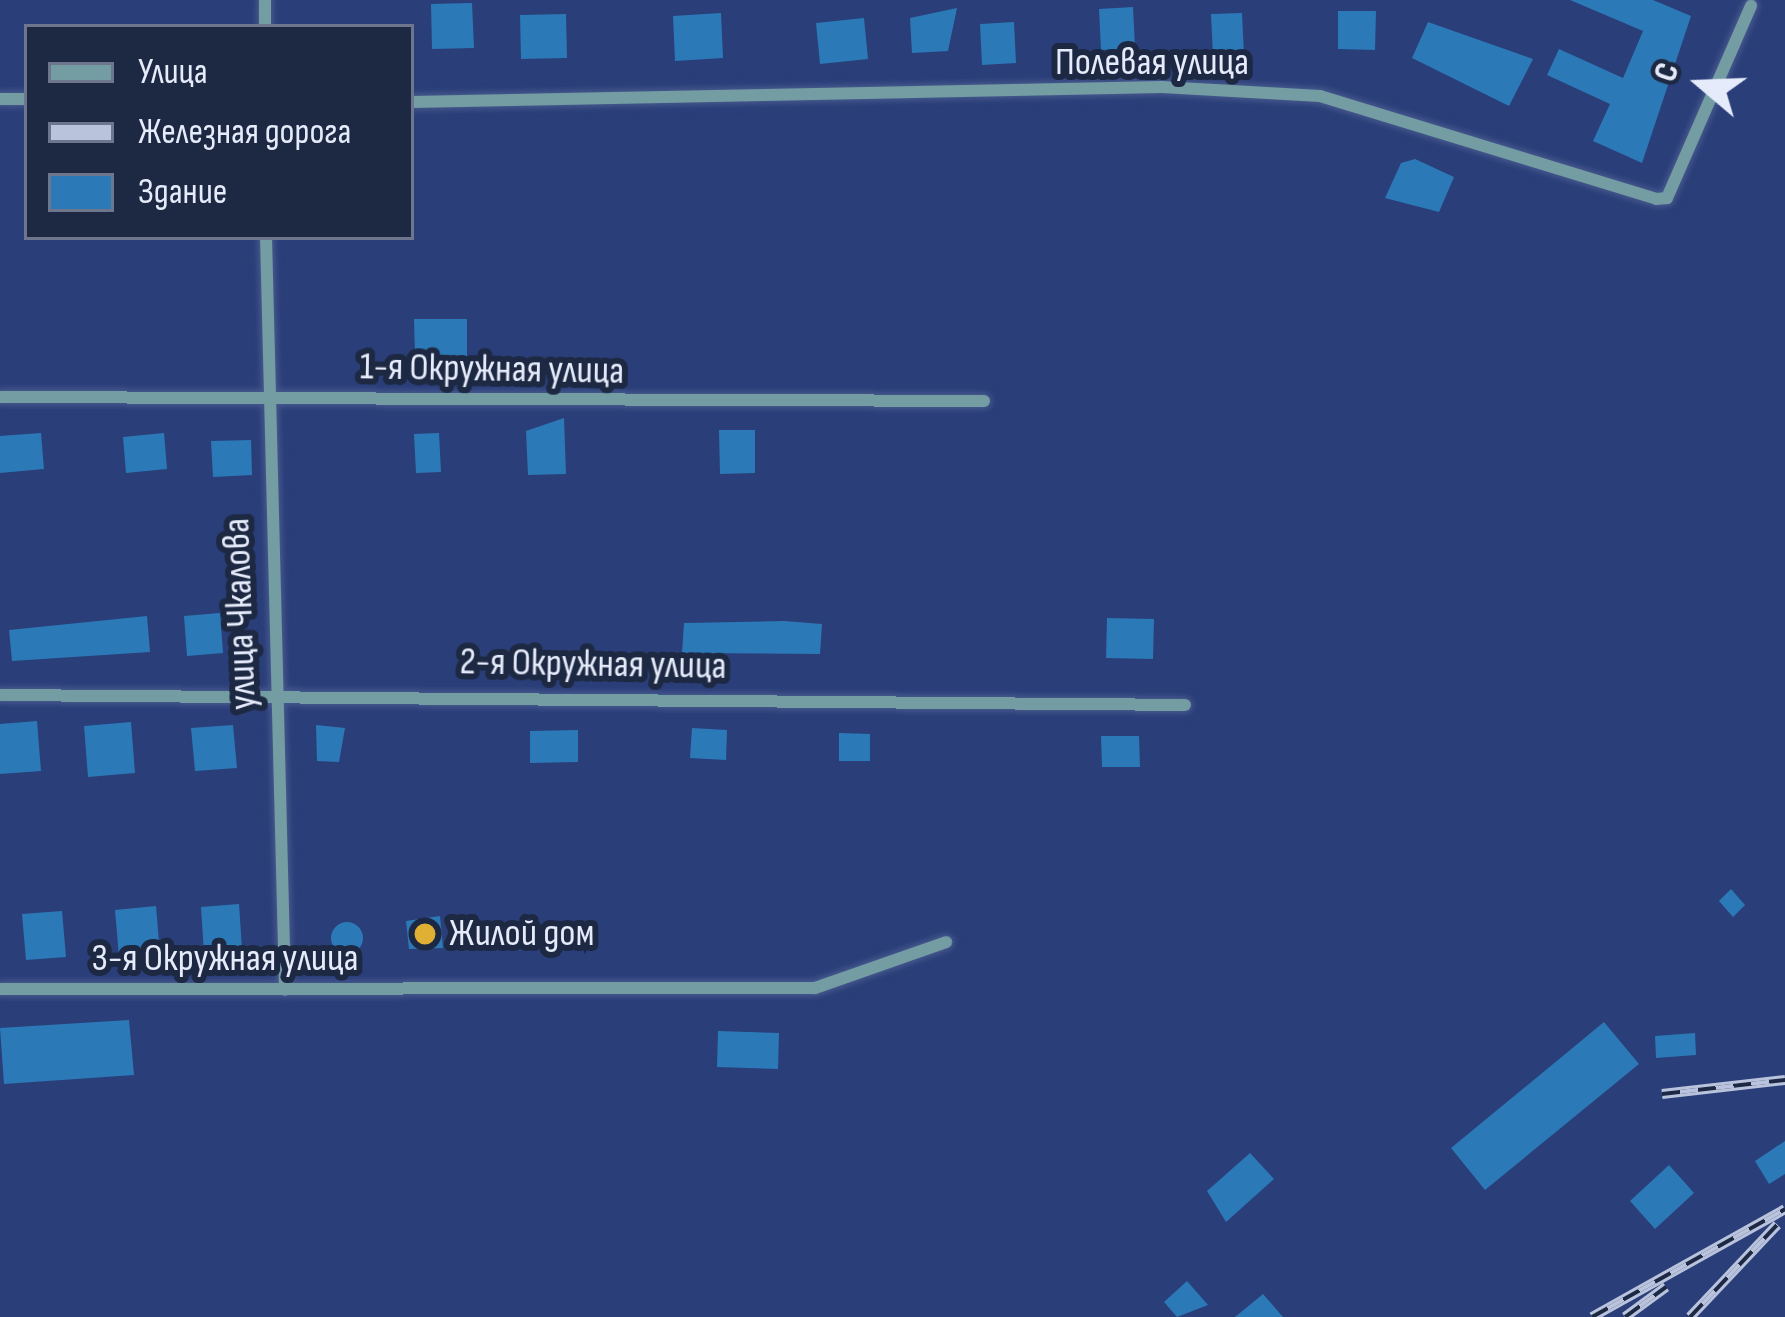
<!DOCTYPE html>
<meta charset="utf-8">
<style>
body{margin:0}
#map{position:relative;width:1785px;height:1317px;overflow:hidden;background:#2a3e79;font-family:"Sofia Sans Condensed",sans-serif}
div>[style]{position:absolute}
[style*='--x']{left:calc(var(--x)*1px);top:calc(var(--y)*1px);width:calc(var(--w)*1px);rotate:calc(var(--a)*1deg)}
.building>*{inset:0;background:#2c79b7}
.round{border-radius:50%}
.roads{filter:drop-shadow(0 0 3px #485a8e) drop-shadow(0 0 3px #485a8e)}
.minor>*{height:12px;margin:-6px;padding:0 6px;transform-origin:6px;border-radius:6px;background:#739da3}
.rail>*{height:10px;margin-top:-5px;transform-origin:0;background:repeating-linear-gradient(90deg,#1d2842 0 18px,#bac3dc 0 36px);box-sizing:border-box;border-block:3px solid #bac3dc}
.dots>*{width:33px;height:33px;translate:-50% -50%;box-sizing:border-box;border:6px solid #1d2842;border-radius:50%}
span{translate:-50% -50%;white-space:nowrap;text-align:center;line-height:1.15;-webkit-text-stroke:12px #1d2842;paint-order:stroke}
.street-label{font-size:39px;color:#e5ebfa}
.poi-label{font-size:39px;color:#e5ebfa}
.left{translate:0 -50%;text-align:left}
.legend{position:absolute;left:24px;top:24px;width:390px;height:216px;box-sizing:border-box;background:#1d2842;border:3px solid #6d768c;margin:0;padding:15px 21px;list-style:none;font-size:36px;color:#e5ebfa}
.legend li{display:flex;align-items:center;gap:24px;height:60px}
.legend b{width:60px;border:3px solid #6d768c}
.north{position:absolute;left:1641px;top:24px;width:120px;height:120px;-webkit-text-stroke:9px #1d2842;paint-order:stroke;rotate:289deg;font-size:33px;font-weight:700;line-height:48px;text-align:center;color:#e5ebfa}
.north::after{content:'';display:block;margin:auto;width:42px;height:54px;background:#e5ebfa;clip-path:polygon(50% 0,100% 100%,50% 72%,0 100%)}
</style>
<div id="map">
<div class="building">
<div style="clip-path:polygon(1570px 0,1653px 0,1691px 16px,1642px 163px,1593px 141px,1610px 104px,1547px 75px,1559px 49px,1623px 78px,1643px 31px)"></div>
<div style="clip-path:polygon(472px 3px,474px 48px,432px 49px,431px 4px)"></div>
<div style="clip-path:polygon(1133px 7px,1135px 48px,1101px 50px,1099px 9px)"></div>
<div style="clip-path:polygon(957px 8px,948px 51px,912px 53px,910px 18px)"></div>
<div style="clip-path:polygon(1338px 11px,1376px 11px,1375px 50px,1338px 49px)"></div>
<div style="clip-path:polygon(721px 13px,723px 58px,675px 61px,673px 16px)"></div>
<div style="clip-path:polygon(1242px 13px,1244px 55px,1213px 56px,1211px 14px)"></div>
<div style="clip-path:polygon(566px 14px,567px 58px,521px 59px,520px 15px)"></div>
<div style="clip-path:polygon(864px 18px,868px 59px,820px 64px,816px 23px)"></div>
<div style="clip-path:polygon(1014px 22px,1016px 63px,982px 65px,980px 24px)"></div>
<div style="clip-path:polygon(1428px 22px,1533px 59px,1509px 106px,1412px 58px)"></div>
<div style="clip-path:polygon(1415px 159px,1454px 177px,1439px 212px,1385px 198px,1401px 163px)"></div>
<div style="clip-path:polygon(414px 319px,467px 319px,467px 356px,415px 357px)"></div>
<div style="clip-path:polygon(564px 418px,566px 474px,528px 475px,526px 431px)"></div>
<div style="clip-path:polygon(719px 430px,755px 430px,755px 473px,720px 474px)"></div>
<div style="clip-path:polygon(41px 433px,44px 469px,0 473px,0 436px)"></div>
<div style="clip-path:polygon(164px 433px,167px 469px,126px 473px,123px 437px)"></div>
<div style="clip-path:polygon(439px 433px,441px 472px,416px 473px,414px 434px)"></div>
<div style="clip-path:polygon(251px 440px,252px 475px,213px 477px,211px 441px)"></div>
<div style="clip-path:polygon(220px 613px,223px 653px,187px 656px,184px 616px)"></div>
<div style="clip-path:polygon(147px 616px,150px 652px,12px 661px,9px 630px)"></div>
<div style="clip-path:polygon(1107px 618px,1154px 619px,1153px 659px,1106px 658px)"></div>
<div style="clip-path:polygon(784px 621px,822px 624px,820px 654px,682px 653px,684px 623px)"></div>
<div style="clip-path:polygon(37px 721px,41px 771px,0 774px,0 724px)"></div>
<div style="clip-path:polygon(131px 722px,135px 773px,88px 777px,84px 726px)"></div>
<div style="clip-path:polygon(233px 725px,237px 768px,195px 771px,191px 728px)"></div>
<div style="clip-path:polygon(316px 725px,345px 728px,339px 762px,317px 761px)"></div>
<div style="clip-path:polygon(692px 728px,727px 730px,726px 760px,690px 758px)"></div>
<div style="clip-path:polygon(578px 730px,578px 762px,530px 763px,530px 731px)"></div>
<div style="clip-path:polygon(839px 733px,870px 734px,870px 761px,839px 761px)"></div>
<div style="clip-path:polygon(1101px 736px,1139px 736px,1140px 767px,1102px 767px)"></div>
<div style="clip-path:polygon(1731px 889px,1745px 905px,1733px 917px,1719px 901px)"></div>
<div style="clip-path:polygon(239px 904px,242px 949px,204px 953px,201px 907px)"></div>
<div style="clip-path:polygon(156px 906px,160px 954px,119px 957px,115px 910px)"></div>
<div style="clip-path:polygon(62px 911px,66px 957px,26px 960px,22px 914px)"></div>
<div style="clip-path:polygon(440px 916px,443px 948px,409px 949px,406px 921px)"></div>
<div class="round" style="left:331px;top:922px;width:32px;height:32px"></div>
<div style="clip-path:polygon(129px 1020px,134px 1075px,4px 1084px,0 1028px)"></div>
<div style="clip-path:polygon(1604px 1022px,1639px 1064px,1485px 1190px,1451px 1148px)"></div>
<div style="clip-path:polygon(718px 1031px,779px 1033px,778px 1069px,717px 1067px)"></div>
<div style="clip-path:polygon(1695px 1033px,1696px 1055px,1656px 1058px,1655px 1036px)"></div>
<div style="clip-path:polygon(1785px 1141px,1785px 1174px,1769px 1184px,1755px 1161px)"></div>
<div style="clip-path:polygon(1250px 1153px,1274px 1179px,1226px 1222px,1207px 1191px)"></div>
<div style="clip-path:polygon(1669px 1165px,1694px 1193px,1655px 1229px,1630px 1201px)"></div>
<div style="clip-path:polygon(1187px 1281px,1208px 1305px,1177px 1317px,1164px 1302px)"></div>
<div style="clip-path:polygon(1263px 1294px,1283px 1317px,1235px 1317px)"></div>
</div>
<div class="roads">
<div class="minor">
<div style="--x:265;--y:0;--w:27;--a:90"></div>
<div style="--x:0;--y:99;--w:27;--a:0"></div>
<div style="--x:411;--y:102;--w:751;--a:-1.14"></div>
<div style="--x:1162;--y:87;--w:158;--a:3.3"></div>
<div style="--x:1320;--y:96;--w:351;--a:17"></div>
<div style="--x:1656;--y:199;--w:11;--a:-5"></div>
<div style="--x:1667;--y:198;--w:210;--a:-66.4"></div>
<div style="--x:266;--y:237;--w:753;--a:88.55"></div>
<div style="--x:0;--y:397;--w:984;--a:0.23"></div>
<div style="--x:0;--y:695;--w:1185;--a:0.48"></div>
<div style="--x:0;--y:989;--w:815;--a:-0.07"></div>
<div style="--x:815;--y:988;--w:139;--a:-19.3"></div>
</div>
</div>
<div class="rail">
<div style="--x:1662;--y:1094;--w:124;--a:-6.5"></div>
<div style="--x:1592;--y:1317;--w:221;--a:-29.2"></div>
<div style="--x:1625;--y:1317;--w:51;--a:-36.2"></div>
<div style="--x:1690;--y:1317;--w:127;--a:-46.6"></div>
</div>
<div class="dots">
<div style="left:425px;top:934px;background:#dfb034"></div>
</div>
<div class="street-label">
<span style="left:1152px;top:63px">Полевая улица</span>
<span style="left:492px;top:370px;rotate:1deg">1-я Окружная улица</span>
<span style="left:241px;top:614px;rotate:-92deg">улица Чкалова</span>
<span style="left:593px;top:665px;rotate:1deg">2-я Окружная улица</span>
<span style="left:225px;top:959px">3-я Окружная улица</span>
</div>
<div class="poi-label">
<span class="left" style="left:449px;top:934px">Жилой дом</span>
</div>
<ul class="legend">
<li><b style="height:15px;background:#739da3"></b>Улица</li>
<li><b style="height:15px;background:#bac3dc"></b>Железная дорога</li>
<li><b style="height:33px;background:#2c79b7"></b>Здание</li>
</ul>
<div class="north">С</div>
</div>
